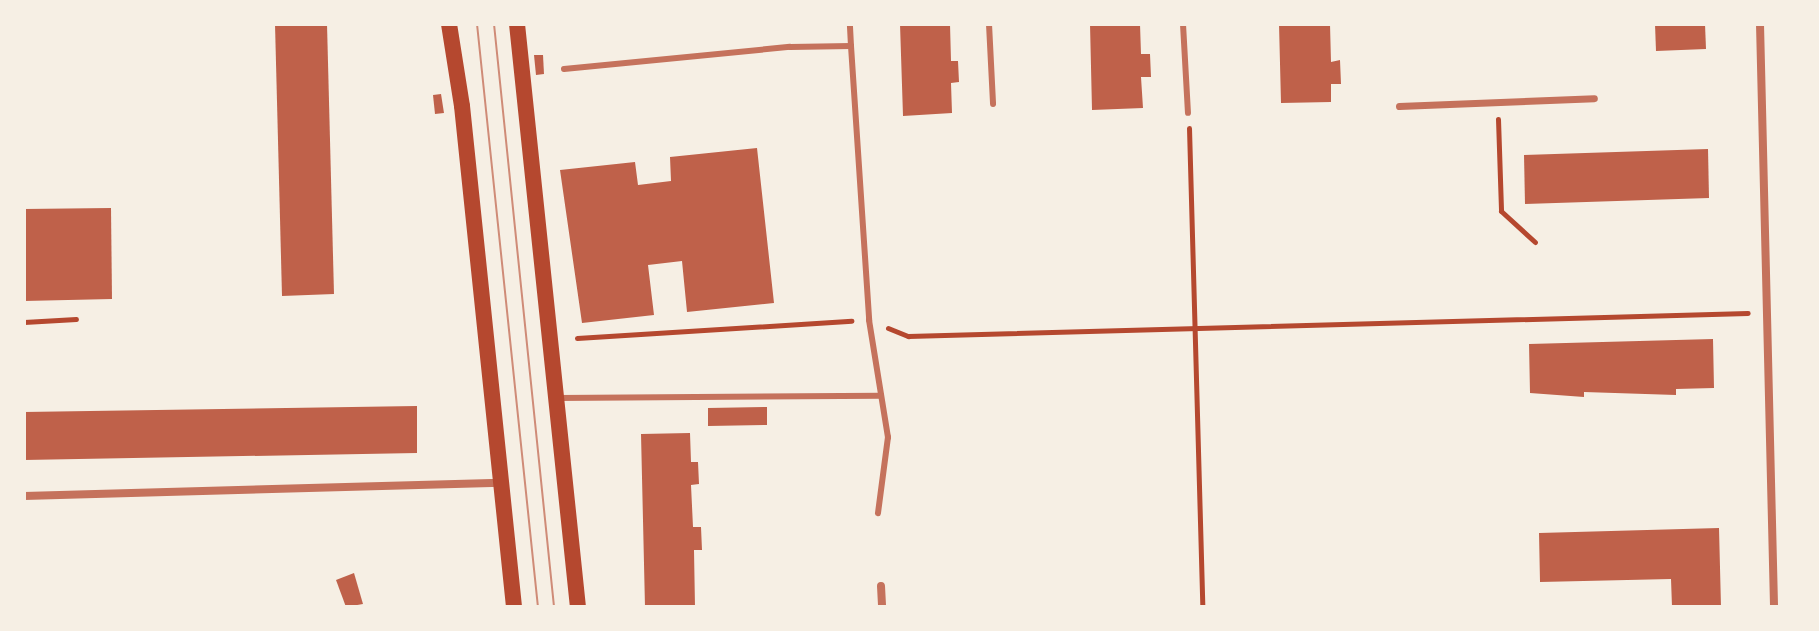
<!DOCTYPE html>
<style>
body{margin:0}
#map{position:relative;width:1819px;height:631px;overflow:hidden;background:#f6efe4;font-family:Mulish,sans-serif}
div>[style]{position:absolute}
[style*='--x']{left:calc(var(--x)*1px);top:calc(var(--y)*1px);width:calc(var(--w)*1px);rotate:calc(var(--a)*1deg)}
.building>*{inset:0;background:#bf614a}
.path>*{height:5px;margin:-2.5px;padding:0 2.5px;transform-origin:2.5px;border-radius:2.5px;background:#b5482f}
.service>*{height:6px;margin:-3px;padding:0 3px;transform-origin:3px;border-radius:3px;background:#c5725c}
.pedestrian>*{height:7px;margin:-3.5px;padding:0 3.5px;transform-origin:3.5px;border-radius:3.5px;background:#c5725c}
.minor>*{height:8px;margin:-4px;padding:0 4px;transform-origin:4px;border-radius:4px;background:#c5725c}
.secondary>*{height:16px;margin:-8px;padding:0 8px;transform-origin:8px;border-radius:8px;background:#b5482f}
.tram>*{height:2px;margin:-1px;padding:0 1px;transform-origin:1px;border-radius:1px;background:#cf8b77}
span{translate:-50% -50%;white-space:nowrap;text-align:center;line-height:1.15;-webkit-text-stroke:7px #f6efe4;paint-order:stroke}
.frame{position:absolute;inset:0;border:26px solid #f6efe4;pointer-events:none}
</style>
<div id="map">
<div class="building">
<div style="clip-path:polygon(275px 24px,327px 24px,334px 294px,282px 296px)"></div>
<div style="clip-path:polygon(900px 24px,950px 24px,951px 61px,958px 61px,959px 82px,951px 83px,952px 113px,903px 116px)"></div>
<div style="clip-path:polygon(1090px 24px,1140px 24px,1141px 54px,1150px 54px,1151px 77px,1141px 77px,1143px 108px,1092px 110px)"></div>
<div style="clip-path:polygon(1279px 24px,1330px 24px,1331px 62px,1340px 60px,1341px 84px,1331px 84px,1331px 102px,1281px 103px)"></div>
<div style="clip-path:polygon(1655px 24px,1705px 24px,1706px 49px,1656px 51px)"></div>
<div style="clip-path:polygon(534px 55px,543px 55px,544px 74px,536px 75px)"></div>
<div style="clip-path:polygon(441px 94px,444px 113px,435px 114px,433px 95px)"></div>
<div style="clip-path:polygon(757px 148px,774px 303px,687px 312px,682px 261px,648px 265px,654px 315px,582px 323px,560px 170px,635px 162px,638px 185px,671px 181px,670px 157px)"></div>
<div style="clip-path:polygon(1708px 149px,1709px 198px,1525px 204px,1524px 155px)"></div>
<div style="clip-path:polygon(111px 208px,112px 299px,24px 301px,24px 209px)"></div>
<div style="clip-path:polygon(1713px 339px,1714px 388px,1676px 389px,1676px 395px,1584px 392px,1584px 397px,1530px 393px,1529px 344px)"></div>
<div style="clip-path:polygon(417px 406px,417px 453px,24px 460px,24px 412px)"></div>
<div style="clip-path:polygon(767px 407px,767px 425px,708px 426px,708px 408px)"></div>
<div style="clip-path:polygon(690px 433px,691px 462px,698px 462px,699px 484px,691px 485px,693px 527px,701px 527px,702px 550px,694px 550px,695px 607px,645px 607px,641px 434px)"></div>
<div style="clip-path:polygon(1719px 528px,1721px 607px,1672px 607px,1671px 579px,1540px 582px,1539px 533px)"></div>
<div style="clip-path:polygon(354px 573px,363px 604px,346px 607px,336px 580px)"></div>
</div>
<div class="path">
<div style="--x:1498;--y:119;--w:92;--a:88.1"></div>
<div style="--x:1501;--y:211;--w:46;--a:42.4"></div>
<div style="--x:1189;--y:128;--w:479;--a:88.4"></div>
<div style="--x:24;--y:322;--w:52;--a:-3.3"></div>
<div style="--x:888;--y:328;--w:22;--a:22"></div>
<div style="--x:908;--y:336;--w:840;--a:-1.57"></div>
<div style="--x:577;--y:338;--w:275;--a:-3.6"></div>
</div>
<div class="service">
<div style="--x:989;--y:24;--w:80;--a:87.1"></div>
<div style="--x:1183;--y:24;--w:89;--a:86.8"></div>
<div style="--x:851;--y:46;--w:275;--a:86.2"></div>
<div style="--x:869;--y:320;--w:119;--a:80.8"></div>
<div style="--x:888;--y:437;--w:77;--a:97.5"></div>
<div style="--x:564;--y:69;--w:227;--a:-5.6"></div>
<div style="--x:790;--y:47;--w:61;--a:-0.9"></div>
<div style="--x:851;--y:46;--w:22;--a:-93"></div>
<div style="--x:558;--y:398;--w:323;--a:-0.4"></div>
</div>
<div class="pedestrian">
<div style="--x:1399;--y:106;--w:195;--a:-2.3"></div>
</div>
<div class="minor">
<div style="--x:1760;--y:24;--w:583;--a:88.62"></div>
<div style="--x:24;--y:496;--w:477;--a:-1.6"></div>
<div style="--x:881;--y:586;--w:21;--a:87"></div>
</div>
<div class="secondary">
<div style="--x:449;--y:24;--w:83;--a:81"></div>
<div style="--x:462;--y:106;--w:504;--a:84.07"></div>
<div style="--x:517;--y:24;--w:586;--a:84.03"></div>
</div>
<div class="tram">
<div style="--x:477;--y:24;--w:586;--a:84.03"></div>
<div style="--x:494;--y:24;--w:586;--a:84.12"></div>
</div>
<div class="frame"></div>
</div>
